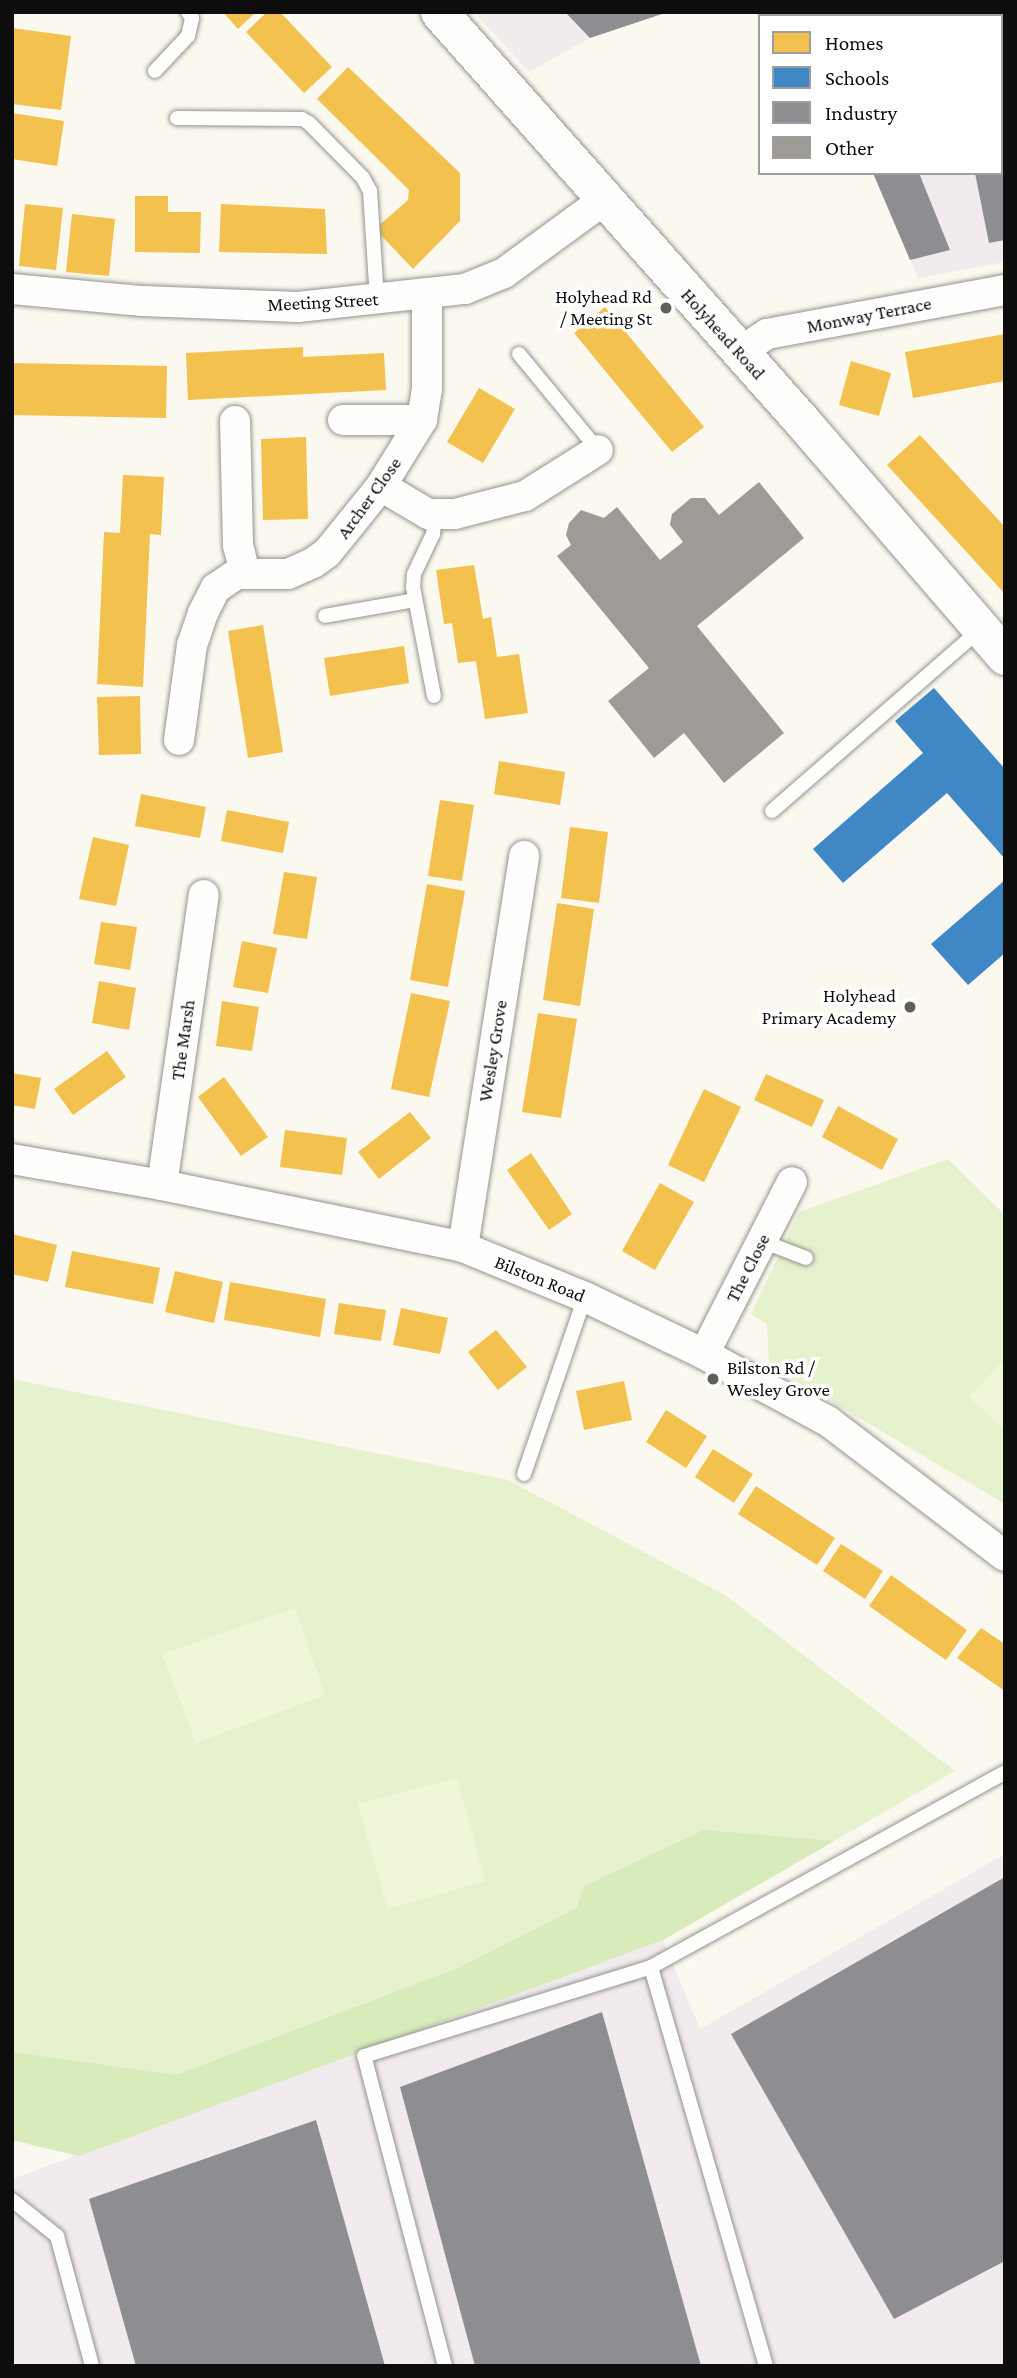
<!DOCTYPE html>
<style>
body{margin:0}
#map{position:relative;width:1017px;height:2378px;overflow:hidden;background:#fbf8f0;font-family:"Crimson Pro",serif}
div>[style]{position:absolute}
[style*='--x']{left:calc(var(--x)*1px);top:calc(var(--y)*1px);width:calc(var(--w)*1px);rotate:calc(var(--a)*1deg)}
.industrial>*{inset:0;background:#f2ebee}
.green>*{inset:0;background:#e6f2ce}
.forest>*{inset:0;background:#d7ebbb}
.pitch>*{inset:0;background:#f0f6d8}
.homes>*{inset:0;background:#f2c14e}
.schools>*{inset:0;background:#3f88c5}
.industry>*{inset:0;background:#8d8d92}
.building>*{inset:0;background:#9e9a96}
.roads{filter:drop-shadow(0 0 2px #94938f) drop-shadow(0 0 2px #94938f)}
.service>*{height:14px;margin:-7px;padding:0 7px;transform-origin:7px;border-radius:7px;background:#fefefd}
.minor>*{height:30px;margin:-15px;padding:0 15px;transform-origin:15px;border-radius:15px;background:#fefefd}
.tertiary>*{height:37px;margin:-18.5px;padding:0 18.5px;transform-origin:18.5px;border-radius:18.5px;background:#fefefd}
.dots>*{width:19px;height:19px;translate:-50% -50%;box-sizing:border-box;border:4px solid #fff;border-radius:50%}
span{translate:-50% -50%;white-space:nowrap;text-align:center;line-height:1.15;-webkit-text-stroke:7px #fff;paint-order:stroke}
.poi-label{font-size:19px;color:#0d0d0d}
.right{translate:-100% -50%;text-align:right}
.left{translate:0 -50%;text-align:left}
.street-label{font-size:19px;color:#0d0d0d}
.frame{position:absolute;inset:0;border:14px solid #0d0d0d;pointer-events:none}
.legend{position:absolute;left:758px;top:14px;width:245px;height:161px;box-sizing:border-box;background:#fff;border:2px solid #9e9e9e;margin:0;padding:9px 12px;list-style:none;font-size:21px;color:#0d0d0d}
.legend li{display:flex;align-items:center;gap:14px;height:35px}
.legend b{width:35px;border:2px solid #9e9e9e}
</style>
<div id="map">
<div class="industrial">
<div style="clip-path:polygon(474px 12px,667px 12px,590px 38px,529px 72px)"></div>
<div style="clip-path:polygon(803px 12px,1005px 12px,1005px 262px,918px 278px,873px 173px,1001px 173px,1001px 16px,804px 16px)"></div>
<div style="clip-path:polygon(1005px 1854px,1005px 2366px,12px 2366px,12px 2179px,663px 1940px,700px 2029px)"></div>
</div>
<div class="green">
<div style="clip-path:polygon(948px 1159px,1005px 1215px,1005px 1504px,769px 1365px,767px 1324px,751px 1314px,799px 1212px)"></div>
<div style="clip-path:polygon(12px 1379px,508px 1480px,725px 1595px,955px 1771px,663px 1940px,79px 2156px,12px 2140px)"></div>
</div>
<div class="forest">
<div style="clip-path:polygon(704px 1830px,834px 1841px,663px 1940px,79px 2156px,12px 2140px,12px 2052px,176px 2075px,458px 1968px,577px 1908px,584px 1886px)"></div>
</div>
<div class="pitch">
<div style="clip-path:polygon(1005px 1359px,1005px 1430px,969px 1397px)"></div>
<div style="clip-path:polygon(295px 1608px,325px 1695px,196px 1743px,162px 1654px)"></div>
<div style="clip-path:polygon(457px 1778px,485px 1881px,388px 1909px,358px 1804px)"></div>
</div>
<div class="homes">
<div style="clip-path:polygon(223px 12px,256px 12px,238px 29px)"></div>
<div style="clip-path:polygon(267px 12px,280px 12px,332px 67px,304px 93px,246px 32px)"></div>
<div style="clip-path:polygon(12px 28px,71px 36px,61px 110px,12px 104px)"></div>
<div style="clip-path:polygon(348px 67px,460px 173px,460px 221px,413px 269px,375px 229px,408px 200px,409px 190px,317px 99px)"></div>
<div style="clip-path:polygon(12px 113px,64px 121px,57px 166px,12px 159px)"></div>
<div style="clip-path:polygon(135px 196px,168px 196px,168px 212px,201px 212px,200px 253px,135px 252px)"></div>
<div style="clip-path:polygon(25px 204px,63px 208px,56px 270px,19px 266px)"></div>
<div style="clip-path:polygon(221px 204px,325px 209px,327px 254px,219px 252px)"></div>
<div style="clip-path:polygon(72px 214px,115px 219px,109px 276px,66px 272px)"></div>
<div style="clip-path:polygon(605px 307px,704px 427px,672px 452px,574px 333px)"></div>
<div style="clip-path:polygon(1005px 334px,1005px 381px,913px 398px,905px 352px)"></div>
<div style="clip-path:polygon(303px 347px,303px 357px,384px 353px,386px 390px,188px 400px,186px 353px)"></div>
<div style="clip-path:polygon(851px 361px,891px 373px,879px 416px,839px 405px)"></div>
<div style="clip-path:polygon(12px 363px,167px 366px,166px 418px,12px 415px)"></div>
<div style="clip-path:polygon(479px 388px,515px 409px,483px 463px,447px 442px)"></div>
<div style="clip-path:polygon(920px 435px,1005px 527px,1005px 594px,887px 465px)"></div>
<div style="clip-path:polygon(306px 437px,308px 519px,263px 520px,261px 439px)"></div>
<div style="clip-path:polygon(123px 475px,164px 477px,161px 535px,150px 534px,143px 687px,97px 684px,104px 532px,120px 533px)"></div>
<div style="clip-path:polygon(474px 565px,483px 619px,491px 617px,497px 657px,519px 654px,528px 713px,485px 719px,476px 661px,458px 663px,452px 623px,444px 624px,436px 570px)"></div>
<div style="clip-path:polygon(263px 625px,283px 752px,248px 758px,228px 631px)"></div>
<div style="clip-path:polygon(404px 646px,409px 683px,330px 696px,324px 658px)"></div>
<div style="clip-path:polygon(140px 696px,141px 754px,99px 755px,97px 697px)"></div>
<div style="clip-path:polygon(499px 761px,565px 772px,560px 805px,494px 794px)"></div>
<div style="clip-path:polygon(141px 794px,206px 807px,200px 838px,135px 826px)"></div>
<div style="clip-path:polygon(440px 800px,474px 805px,462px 881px,428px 876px)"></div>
<div style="clip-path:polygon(227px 810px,289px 822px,283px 853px,221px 841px)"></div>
<div style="clip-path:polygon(570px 827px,608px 832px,599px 903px,561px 898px)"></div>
<div style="clip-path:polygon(93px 837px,129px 845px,116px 906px,79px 899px)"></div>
<div style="clip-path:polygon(284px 872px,317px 877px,307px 939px,273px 934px)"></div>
<div style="clip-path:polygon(427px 884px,465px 891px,448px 987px,410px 980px)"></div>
<div style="clip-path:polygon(557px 903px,594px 909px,580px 1006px,543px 1000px)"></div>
<div style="clip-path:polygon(101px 922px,137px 927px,130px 970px,94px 964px)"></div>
<div style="clip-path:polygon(242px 941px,277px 948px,268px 993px,233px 987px)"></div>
<div style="clip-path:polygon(99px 981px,136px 988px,129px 1030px,92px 1023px)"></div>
<div style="clip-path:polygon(411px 993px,450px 1001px,429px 1097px,391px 1089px)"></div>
<div style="clip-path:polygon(222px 1001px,259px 1007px,252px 1051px,216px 1046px)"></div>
<div style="clip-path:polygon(538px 1013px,577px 1019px,561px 1118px,522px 1112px)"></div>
<div style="clip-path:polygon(107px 1051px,126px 1077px,73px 1115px,54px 1089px)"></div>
<div style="clip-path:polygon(12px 1073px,41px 1078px,35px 1109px,12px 1105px)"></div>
<div style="clip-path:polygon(766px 1074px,824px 1100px,812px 1127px,754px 1100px)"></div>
<div style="clip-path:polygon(224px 1077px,268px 1137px,241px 1156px,198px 1097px)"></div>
<div style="clip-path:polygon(704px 1089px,741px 1107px,704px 1182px,668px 1165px)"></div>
<div style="clip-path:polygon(838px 1106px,898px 1139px,882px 1170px,822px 1137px)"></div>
<div style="clip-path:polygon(410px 1112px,431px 1138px,379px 1179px,358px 1152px)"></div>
<div style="clip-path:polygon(285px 1130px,347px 1138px,342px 1175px,280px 1167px)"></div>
<div style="clip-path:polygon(531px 1153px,572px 1214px,549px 1230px,507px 1170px)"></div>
<div style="clip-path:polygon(660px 1183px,694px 1202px,655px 1270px,622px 1251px)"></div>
<div style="clip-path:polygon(12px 1234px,57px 1245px,48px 1282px,12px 1274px)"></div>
<div style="clip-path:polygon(72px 1251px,160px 1268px,153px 1304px,65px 1287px)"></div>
<div style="clip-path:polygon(175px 1271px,223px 1282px,214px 1323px,165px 1312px)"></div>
<div style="clip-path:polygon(230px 1282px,326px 1299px,320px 1337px,224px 1320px)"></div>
<div style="clip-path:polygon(339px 1303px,386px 1310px,381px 1341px,334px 1334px)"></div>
<div style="clip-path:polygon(401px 1308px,448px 1318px,440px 1354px,393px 1345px)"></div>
<div style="clip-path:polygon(496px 1330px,527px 1367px,498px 1390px,468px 1352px)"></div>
<div style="clip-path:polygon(624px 1381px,632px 1420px,584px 1430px,576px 1391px)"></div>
<div style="clip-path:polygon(666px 1410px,707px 1436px,686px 1468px,646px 1442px)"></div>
<div style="clip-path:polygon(713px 1449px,753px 1474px,734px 1503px,695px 1477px)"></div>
<div style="clip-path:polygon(756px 1486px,835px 1538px,817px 1565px,738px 1514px)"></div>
<div style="clip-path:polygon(841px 1544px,883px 1571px,865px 1599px,823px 1571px)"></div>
<div style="clip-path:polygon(891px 1575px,967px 1630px,946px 1660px,869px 1606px)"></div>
<div style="clip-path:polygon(981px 1628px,1005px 1644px,1005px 1691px,957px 1658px)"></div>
</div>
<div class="schools">
<div style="clip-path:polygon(934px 688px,1005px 769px,1005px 859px,947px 793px,843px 883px,813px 849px,923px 753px,895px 721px)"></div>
<div style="clip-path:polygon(1005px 880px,1005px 953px,968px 985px,931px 944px)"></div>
</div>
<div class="industry">
<div style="clip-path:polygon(565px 12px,665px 12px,665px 13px,590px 38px)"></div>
<div style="clip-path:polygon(827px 12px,1005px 12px,1005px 25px,1001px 27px,1001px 16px,828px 16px)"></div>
<div style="clip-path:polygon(1001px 118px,1005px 118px,1005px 240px,989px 243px,975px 173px,1001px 173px)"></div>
<div style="clip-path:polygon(873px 173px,919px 173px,950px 250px,910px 260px)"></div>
<div style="clip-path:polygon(1005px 1877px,1005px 2261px,894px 2319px,731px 2034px)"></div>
<div style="clip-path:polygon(602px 2012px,701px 2366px,475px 2366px,400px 2087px)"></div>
<div style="clip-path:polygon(316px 2120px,385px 2366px,136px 2366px,89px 2199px)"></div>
</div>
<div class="building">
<div style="clip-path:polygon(759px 482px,804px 538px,697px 626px,784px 733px,724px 783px,684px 733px,654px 758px,608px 701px,649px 668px,557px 556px,571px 545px,566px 535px,569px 523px,581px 510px,604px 518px,617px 507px,660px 560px,683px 542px,670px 525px,672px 514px,691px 498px,705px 498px,719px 515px)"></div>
</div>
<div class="roads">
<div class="service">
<div style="--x:155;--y:71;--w:48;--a:-46.7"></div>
<div style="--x:188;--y:36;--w:18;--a:-77"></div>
<div style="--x:192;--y:18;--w:7;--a:-124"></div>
<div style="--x:177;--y:118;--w:125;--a:0.5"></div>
<div style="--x:302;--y:119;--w:8;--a:30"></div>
<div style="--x:309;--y:123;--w:77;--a:45.5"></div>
<div style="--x:363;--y:178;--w:15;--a:62"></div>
<div style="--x:370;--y:191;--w:108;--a:86.3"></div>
<div style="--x:519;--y:354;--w:124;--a:50.5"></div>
<div style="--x:428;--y:514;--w:13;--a:61"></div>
<div style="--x:434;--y:525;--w:9;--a:96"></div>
<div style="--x:433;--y:534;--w:44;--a:115.4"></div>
<div style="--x:414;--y:574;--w:13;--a:94"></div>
<div style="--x:413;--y:587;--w:111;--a:79.1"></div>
<div style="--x:325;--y:616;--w:91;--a:-10.1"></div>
<div style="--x:772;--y:811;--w:279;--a:-41.1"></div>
<div style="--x:762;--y:1241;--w:47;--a:21.1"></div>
<div style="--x:524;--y:1474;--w:187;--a:-71"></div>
<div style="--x:12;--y:2200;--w:58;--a:38.7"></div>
<div style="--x:57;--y:2236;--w:135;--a:74.9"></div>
<div style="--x:445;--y:2366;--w:320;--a:-104.6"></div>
<div style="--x:364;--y:2056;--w:300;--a:-17.2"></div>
<div style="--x:766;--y:2366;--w:415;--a:-106.1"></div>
<div style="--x:651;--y:1967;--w:404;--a:-28.8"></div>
</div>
<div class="minor">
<div style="--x:12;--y:289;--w:131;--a:5.3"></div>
<div style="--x:142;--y:301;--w:156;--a:2.2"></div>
<div style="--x:298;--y:307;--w:168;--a:-6.2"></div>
<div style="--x:465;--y:289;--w:42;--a:-22.3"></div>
<div style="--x:504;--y:273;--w:125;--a:-36.2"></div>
<div style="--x:738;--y:353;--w:35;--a:-33"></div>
<div style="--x:767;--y:334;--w:242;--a:-10.5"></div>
<div style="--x:343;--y:420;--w:79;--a:0"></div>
<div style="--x:235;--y:421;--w:124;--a:88.6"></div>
<div style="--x:238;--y:545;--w:29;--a:76"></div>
<div style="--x:381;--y:486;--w:55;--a:30.8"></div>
<div style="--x:428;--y:514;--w:27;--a:0"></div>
<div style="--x:455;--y:514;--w:72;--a:-14.4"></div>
<div style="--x:525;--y:496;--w:86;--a:-32.2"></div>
<div style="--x:179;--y:740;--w:96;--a:-82.2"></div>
<div style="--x:192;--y:645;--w:34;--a:-71"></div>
<div style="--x:203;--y:613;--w:28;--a:-63"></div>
<div style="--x:216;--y:588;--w:25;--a:-34"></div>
<div style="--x:237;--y:574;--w:51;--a:0"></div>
<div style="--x:288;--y:574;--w:27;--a:-24"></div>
<div style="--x:313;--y:563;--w:17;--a:-36"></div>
<div style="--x:327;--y:553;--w:86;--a:-51.1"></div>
<div style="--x:381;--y:486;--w:78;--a:-58.2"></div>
<div style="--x:422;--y:420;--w:31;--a:-81"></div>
<div style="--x:427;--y:389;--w:95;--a:-90"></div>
<div style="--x:12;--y:1159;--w:152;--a:9.8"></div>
<div style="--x:162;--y:1185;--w:307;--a:11.6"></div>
<div style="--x:463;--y:1247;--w:132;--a:22.3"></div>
<div style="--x:585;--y:1297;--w:132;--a:25.6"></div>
<div style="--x:704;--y:1354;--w:142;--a:28.5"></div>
<div style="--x:829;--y:1422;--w:221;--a:37.3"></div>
<div style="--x:162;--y:1185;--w:293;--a:-81.8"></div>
<div style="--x:463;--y:1247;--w:396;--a:-81.1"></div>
<div style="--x:704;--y:1354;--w:193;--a:-62.9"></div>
</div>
<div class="tertiary">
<div style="--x:439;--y:12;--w:545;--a:48.42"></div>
<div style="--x:801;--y:420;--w:312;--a:49.2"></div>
</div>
</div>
<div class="dots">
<div style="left:666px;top:308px;background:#605f5c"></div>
<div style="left:910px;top:1007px;background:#605f5c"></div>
<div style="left:713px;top:1379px;background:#605f5c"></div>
</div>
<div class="poi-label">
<span class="right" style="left:652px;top:308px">Holyhead Rd<br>/ Meeting St</span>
<span class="right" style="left:896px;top:1007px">Holyhead<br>Primary Academy</span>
<span class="left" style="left:727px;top:1379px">Bilston Rd /<br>Wesley Grove</span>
</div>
<div class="street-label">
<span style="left:323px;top:302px;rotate:-3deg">Meeting Street</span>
<span style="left:869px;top:315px;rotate:-11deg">Monway Terrace</span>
<span style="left:723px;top:334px;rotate:48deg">Holyhead Road</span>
<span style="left:369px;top:498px;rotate:-54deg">Archer Close</span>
<span style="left:183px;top:1040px;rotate:-82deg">The Marsh</span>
<span style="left:493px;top:1051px;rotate:-81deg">Wesley Grove</span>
<span style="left:748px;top:1268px;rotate:-63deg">The Close</span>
<span style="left:540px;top:1279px;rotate:22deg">Bilston Road</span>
</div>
<div class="frame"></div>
<ul class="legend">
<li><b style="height:19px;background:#f2c14e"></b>Homes</li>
<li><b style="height:19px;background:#3f88c5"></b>Schools</li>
<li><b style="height:19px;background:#8d8d92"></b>Industry</li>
<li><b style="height:19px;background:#9e9a96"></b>Other</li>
</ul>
</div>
